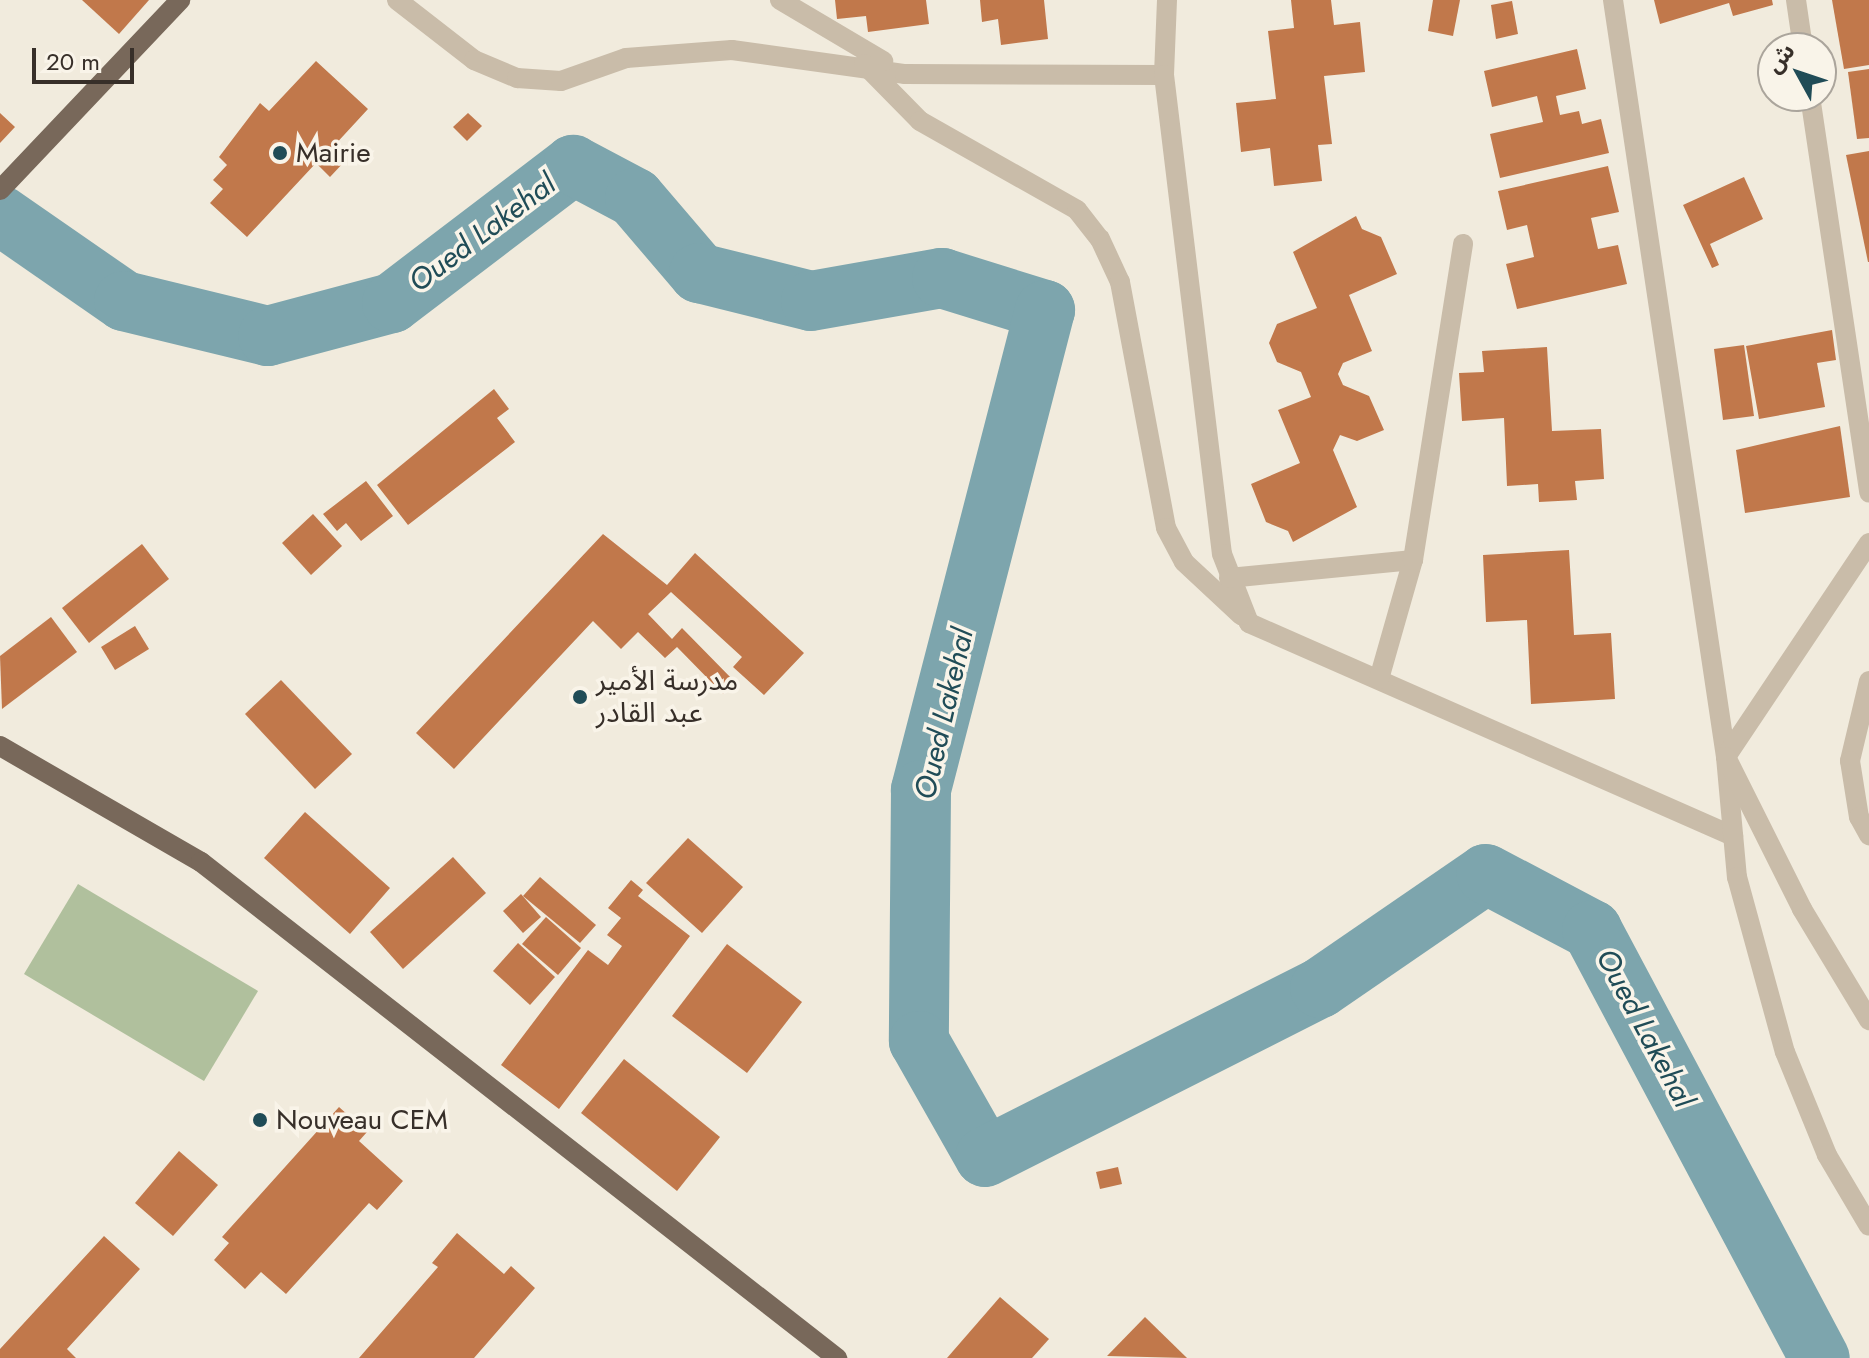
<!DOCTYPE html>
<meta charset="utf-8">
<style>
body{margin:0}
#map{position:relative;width:1869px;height:1358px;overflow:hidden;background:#f1ebdd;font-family:Jost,"Noto Sans Arabic",sans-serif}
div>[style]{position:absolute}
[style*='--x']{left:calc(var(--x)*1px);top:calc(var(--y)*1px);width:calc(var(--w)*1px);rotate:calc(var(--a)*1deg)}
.green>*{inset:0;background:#b0c09d}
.river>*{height:60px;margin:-30px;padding:0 30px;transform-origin:30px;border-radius:30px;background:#7da5ad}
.building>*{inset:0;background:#c1784b}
.minor>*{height:20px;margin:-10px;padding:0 10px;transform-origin:10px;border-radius:10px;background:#c9bca9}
.major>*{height:20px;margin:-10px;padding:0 10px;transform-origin:10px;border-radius:10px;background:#78685a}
.dots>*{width:22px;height:22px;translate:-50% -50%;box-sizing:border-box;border:4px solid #f9f4e9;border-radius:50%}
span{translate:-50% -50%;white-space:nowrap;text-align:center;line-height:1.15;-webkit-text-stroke:7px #f9f4e9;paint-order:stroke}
.poi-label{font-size:28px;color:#372f29}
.left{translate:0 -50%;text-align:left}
.water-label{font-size:30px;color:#204c57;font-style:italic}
.north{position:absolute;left:1757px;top:32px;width:80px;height:80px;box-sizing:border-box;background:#f9f4e9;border:2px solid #aba59c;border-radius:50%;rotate:310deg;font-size:22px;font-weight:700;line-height:32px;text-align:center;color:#372f29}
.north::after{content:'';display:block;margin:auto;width:28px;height:36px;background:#204c57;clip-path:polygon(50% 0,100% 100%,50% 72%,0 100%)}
.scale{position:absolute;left:32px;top:48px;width:102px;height:36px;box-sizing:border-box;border:4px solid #372f29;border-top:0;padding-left:10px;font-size:24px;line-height:28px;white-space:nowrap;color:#372f29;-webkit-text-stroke:6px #f9f4e9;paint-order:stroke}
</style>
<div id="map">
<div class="green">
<div style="clip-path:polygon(78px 884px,258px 991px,204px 1081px,24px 974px)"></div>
</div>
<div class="river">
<div style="--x:0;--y:215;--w:151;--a:34.7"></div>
<div style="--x:124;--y:301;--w:148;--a:13.7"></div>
<div style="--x:268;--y:336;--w:128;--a:-14.9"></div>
<div style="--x:392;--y:303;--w:228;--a:-37.3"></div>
<div style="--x:573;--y:165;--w:70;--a:28"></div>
<div style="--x:635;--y:198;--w:99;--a:49.5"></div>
<div style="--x:699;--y:273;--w:115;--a:14"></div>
<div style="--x:811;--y:301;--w:133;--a:-10"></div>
<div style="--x:942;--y:278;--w:108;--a:17.3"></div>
<div style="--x:1045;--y:310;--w:496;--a:104.5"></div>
<div style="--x:921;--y:790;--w:251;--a:90.5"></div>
<div style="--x:919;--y:1041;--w:133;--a:60.4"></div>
<div style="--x:985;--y:1157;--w:375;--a:-26.8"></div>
<div style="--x:1320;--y:988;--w:201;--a:-34.5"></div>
<div style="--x:1486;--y:874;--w:120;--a:27.8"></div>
<div style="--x:1592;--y:930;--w:485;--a:62"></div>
</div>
<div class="building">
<div style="clip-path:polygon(82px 0,149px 0,119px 34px)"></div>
<div style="clip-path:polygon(835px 0,926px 0,929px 24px,868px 32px,866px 16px,837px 19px)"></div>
<div style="clip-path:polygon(980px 0,1044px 0,1048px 39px,1001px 45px,998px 19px,982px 22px)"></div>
<div style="clip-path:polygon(1291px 0,1331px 0,1334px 25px,1360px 22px,1365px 72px,1324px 76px,1332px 144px,1318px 145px,1322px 181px,1274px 186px,1270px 148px,1241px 152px,1236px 103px,1276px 99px,1268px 31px,1294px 28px)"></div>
<div style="clip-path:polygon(1433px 0,1460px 0,1453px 36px,1428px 31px)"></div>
<div style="clip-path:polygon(1654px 0,1772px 0,1773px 5px,1733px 16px,1729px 3px,1660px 24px)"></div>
<div style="clip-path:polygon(1832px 0,1869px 0,1869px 65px,1844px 69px)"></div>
<div style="clip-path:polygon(1512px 1px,1518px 34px,1496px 39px,1491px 5px)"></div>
<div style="clip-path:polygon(1577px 49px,1586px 89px,1556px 96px,1560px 115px,1579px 111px,1582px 124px,1601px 119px,1609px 153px,1500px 178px,1490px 134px,1543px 122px,1537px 96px,1492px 107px,1484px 71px)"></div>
<div style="clip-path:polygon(316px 61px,368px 109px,332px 148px,345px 161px,330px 177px,316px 163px,247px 237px,210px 203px,223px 189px,213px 180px,227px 165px,219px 157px,260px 103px,269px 111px)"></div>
<div style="clip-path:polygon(1869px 69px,1869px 138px,1857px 139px,1848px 72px)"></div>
<div style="clip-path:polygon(0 113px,15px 127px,0 143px)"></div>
<div style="clip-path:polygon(468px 113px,482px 126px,467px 141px,453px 127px)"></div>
<div style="clip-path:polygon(1869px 151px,1869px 262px,1868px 262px,1846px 155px)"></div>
<div style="clip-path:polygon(1608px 166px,1619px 212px,1591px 218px,1598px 249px,1618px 245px,1627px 284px,1517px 309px,1506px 264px,1534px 257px,1527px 225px,1507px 230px,1498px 191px)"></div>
<div style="clip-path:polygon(1744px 177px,1763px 219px,1710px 244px,1719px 265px,1712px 268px,1683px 205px)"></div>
<div style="clip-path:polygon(1356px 216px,1362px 229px,1381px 237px,1397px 274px,1349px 295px,1372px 351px,1343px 363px,1338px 374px,1343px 385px,1369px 396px,1384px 430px,1357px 441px,1340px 435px,1333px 450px,1357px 507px,1293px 542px,1288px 531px,1266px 522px,1251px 484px,1300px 463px,1278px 410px,1311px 397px,1301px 372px,1277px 362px,1269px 343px,1277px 324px,1317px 308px,1293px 252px)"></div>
<div style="clip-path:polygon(1832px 330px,1836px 360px,1817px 363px,1825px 407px,1759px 419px,1746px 346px)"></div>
<div style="clip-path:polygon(1744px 345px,1754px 416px,1723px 420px,1714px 349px)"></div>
<div style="clip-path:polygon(1547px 347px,1552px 431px,1601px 429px,1604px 479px,1575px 481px,1577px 500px,1539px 502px,1538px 484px,1507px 486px,1504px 418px,1462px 421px,1459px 373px,1484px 372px,1482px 351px)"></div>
<div style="clip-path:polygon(494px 389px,509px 409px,497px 418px,515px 442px,408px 525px,377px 485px)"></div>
<div style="clip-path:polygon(1840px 426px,1850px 497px,1745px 513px,1736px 450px)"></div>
<div style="clip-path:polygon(366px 481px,393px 516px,361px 541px,346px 523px,337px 531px,323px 514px)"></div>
<div style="clip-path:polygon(313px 514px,342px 546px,311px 575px,282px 543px)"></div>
<div style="clip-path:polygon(603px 534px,667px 585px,695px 553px,804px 653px,764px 695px,733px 667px,742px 657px,671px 592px,648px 614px,672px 639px,682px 628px,735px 682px,723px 694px,677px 647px,665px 658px,638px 632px,621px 649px,593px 621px,454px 769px,416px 733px)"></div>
<div style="clip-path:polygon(142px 544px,169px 579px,89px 643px,62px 608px)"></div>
<div style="clip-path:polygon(1569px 550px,1574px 635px,1611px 633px,1615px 699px,1531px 704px,1527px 620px,1486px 622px,1483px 555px)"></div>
<div style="clip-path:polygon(51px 617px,77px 652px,2px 709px,0 656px)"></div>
<div style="clip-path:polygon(135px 626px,149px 649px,115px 670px,101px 647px)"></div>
<div style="clip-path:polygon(281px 680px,352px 754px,315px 789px,245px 714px)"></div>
<div style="clip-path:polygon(305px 812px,390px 888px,350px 934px,264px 858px)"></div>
<div style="clip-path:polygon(688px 838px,743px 887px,702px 933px,646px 883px)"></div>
<div style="clip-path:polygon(453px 857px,486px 893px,403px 969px,370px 932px)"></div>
<div style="clip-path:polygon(540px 877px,596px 925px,580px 943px,523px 896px)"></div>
<div style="clip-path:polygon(631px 880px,643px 890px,638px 896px,690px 936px,559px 1109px,501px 1065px,588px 950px,608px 965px,622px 946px,607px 935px,621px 918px,608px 908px)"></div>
<div style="clip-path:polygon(521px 894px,541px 917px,523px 933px,503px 911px)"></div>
<div style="clip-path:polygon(546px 917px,581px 948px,558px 975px,522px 944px)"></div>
<div style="clip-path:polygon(518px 943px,555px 977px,530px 1005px,493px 971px)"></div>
<div style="clip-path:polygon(727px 944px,802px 1002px,747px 1073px,672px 1016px)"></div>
<div style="clip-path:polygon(624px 1059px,720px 1137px,677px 1191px,581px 1113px)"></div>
<div style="clip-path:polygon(339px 1107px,367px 1132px,359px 1141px,403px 1181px,377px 1210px,369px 1203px,286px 1294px,261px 1272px,245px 1289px,214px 1260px,229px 1243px,222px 1237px)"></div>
<div style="clip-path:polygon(179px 1151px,218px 1185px,173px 1236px,135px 1203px)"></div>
<div style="clip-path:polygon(1118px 1167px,1122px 1184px,1100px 1189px,1096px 1172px)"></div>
<div style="clip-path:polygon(457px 1233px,504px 1274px,511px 1266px,535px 1288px,474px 1358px,359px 1358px,438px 1267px,432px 1263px)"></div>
<div style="clip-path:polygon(104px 1236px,140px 1269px,67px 1349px,76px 1358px,0 1358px,0 1349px)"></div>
<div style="clip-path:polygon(1000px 1297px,1049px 1339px,1032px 1358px,947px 1358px)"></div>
<div style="clip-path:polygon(1145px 1317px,1187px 1358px,1107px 1356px)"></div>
</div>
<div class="minor">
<div style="--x:397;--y:0;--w:98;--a:37.9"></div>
<div style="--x:474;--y:60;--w:47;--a:22.7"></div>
<div style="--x:517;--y:78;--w:44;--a:3.9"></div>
<div style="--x:561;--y:81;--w:69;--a:-19.5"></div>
<div style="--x:626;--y:58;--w:106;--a:-4.3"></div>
<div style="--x:732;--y:50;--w:175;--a:7.9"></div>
<div style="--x:905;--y:74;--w:259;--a:0.2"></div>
<div style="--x:780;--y:0;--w:120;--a:30.6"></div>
<div style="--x:1167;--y:0;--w:75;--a:92.3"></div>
<div style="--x:1164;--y:75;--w:482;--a:83.1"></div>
<div style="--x:1222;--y:554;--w:74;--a:68.6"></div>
<div style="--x:1249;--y:623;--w:529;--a:23.75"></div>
<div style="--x:1613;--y:0;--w:765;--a:81.51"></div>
<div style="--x:1726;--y:757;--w:121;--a:84.8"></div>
<div style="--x:1737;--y:877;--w:181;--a:74.7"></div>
<div style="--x:1785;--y:1052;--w:111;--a:67.8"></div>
<div style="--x:1827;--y:1155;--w:82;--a:59.4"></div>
<div style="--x:1796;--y:0;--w:49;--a:81.7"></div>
<div style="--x:864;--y:64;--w:80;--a:45.5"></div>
<div style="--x:920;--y:121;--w:180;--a:29.5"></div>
<div style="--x:1077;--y:210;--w:37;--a:52"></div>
<div style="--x:1100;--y:239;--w:47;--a:65.1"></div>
<div style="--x:1120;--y:282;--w:250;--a:79.4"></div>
<div style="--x:1166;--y:528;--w:38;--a:62"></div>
<div style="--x:1184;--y:562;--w:78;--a:42.9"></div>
<div style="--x:1810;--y:96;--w:401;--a:81.5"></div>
<div style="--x:1869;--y:543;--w:257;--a:123.8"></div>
<div style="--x:1726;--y:757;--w:170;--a:63.4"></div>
<div style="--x:1802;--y:909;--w:130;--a:58.9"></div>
<div style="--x:1229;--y:578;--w:185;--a:-5.6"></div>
<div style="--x:1379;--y:679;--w:124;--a:-74.1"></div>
<div style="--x:1413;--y:560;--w:320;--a:-81"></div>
<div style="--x:1869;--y:681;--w:82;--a:103.4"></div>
<div style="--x:1850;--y:761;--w:57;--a:80.9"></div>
<div style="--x:1859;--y:817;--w:21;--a:61"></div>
</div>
<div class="major">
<div style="--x:0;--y:190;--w:262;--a:-46.5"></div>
<div style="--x:0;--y:746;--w:232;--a:30"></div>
<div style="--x:201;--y:862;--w:807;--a:37.95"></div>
</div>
<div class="dots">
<div style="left:280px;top:153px;background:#204c57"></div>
<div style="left:580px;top:697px;background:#204c57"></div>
<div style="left:260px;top:1120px;background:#204c57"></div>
</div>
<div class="poi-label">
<span class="left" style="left:296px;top:153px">Mairie</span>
<span class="left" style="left:596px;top:697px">مدرسة الأمير<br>عبد القادر</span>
<span class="left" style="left:276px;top:1120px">Nouveau CEM</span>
</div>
<div class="water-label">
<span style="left:482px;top:233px;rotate:-37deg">Oued Lakehal</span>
<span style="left:944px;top:714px;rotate:-77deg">Oued Lakehal</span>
<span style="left:1645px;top:1028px;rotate:62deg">Oued Lakehal</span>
</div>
<div class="north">ش</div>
<div class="scale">20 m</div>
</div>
